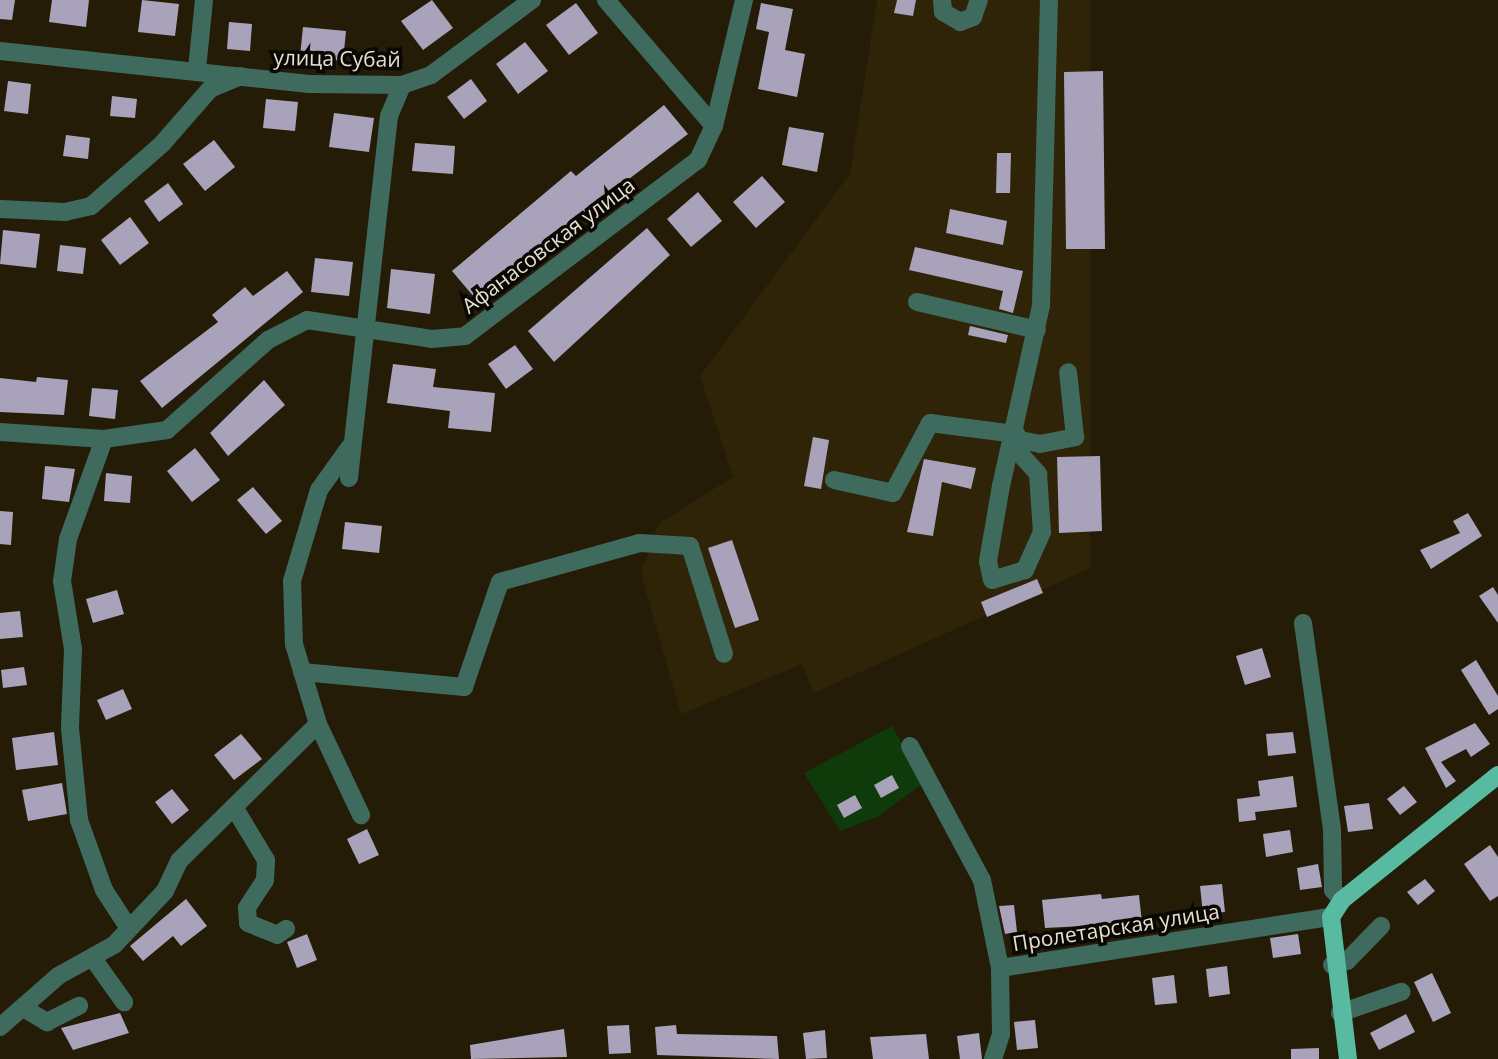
<!DOCTYPE html>
<meta charset="utf-8">
<style>
body{margin:0}
#map{position:relative;width:1498px;height:1059px;overflow:hidden;background:#241c07;font-family:"Open Sans",sans-serif}
div>[style]{position:absolute}
[style*='--x']{left:calc(var(--x)*1px);top:calc(var(--y)*1px);width:calc(var(--w)*1px);rotate:calc(var(--a)*1deg)}
.built>*{inset:0;background:#2f2407}
.green>*{inset:0;background:#0f3a0a}
.building>*{inset:0;background:#a9a2bb}
.minor>*{height:18px;margin:-9px;padding:0 9px;transform-origin:9px;border-radius:9px;background:#3f6b5f}
.major>*{height:18px;margin:-9px;padding:0 9px;transform-origin:9px;border-radius:9px;background:#58bba1}
span{translate:-50% -50%;white-space:nowrap;text-align:center;line-height:1.15;-webkit-text-stroke:7px #0a0702;paint-order:stroke}
.street-label{font-size:21px;color:#e5e0d3}
</style>
<div id="map">
<div class="built">
<div style="clip-path:polygon(877px 0,1090px 0,1090px 568px,814px 693px,802px 664px,681px 714px,641px 574px,658px 524px,733px 477px,700px 376px,850px 174px)"></div>
</div>
<div class="green">
<div style="clip-path:polygon(892px 726px,924px 783px,877px 817px,840px 831px,804px 773px)"></div>
</div>
<div class="building">
<div style="clip-path:polygon(0 0,15px 0,12px 20px,0 19px)"></div>
<div style="clip-path:polygon(52px 0,89px 0,86px 27px,49px 22px)"></div>
<div style="clip-path:polygon(142px 0,179px 4px,175px 36px,138px 32px)"></div>
<div style="clip-path:polygon(432px 0,453px 28px,423px 50px,401px 21px)"></div>
<div style="clip-path:polygon(897px 0,916px 0,913px 16px,894px 13px)"></div>
<div style="clip-path:polygon(576px 3px,598px 33px,569px 55px,546px 25px)"></div>
<div style="clip-path:polygon(761px 3px,793px 9px,785px 50px,805px 54px,797px 97px,758px 89px,769px 32px,756px 29px)"></div>
<div style="clip-path:polygon(229px 22px,252px 24px,250px 51px,227px 49px)"></div>
<div style="clip-path:polygon(303px 27px,346px 31px,343px 61px,300px 56px)"></div>
<div style="clip-path:polygon(525px 42px,548px 71px,518px 94px,496px 64px)"></div>
<div style="clip-path:polygon(1103px 71px,1105px 249px,1066px 249px,1064px 72px)"></div>
<div style="clip-path:polygon(471px 79px,487px 101px,464px 119px,447px 97px)"></div>
<div style="clip-path:polygon(8px 81px,31px 84px,28px 114px,4px 111px)"></div>
<div style="clip-path:polygon(112px 96px,137px 99px,135px 118px,110px 116px)"></div>
<div style="clip-path:polygon(266px 99px,298px 102px,295px 131px,263px 128px)"></div>
<div style="clip-path:polygon(664px 105px,688px 134px,474px 297px,452px 271px,571px 171px,576px 176px)"></div>
<div style="clip-path:polygon(334px 113px,374px 118px,369px 152px,329px 147px)"></div>
<div style="clip-path:polygon(789px 127px,824px 133px,817px 172px,782px 165px)"></div>
<div style="clip-path:polygon(66px 135px,90px 138px,88px 159px,63px 156px)"></div>
<div style="clip-path:polygon(214px 140px,235px 167px,205px 191px,183px 164px)"></div>
<div style="clip-path:polygon(415px 143px,455px 146px,453px 174px,412px 171px)"></div>
<div style="clip-path:polygon(997px 153px,1011px 153px,1010px 193px,996px 193px)"></div>
<div style="clip-path:polygon(762px 176px,785px 202px,756px 228px,733px 202px)"></div>
<div style="clip-path:polygon(168px 183px,183px 204px,159px 222px,144px 201px)"></div>
<div style="clip-path:polygon(698px 192px,722px 221px,691px 247px,667px 219px)"></div>
<div style="clip-path:polygon(950px 209px,1007px 221px,1003px 245px,946px 233px)"></div>
<div style="clip-path:polygon(130px 217px,149px 243px,120px 265px,101px 240px)"></div>
<div style="clip-path:polygon(647px 228px,670px 255px,554px 362px,528px 331px)"></div>
<div style="clip-path:polygon(3px 230px,40px 234px,36px 268px,0 264px)"></div>
<div style="clip-path:polygon(60px 245px,86px 248px,83px 274px,57px 271px)"></div>
<div style="clip-path:polygon(915px 247px,1023px 271px,1013px 313px,999px 309px,1003px 291px,909px 270px)"></div>
<div style="clip-path:polygon(315px 258px,353px 262px,349px 296px,311px 292px)"></div>
<div style="clip-path:polygon(391px 269px,435px 274px,430px 314px,387px 308px)"></div>
<div style="clip-path:polygon(287px 271px,303px 292px,162px 408px,140px 381px,218px 322px,212px 315px,245px 287px,253px 296px)"></div>
<div style="clip-path:polygon(970px 326px,1008px 335px,1006px 343px,968px 335px)"></div>
<div style="clip-path:polygon(515px 345px,533px 369px,506px 389px,488px 364px)"></div>
<div style="clip-path:polygon(393px 364px,436px 369px,433px 387px,495px 393px,491px 432px,448px 428px,450px 411px,387px 403px)"></div>
<div style="clip-path:polygon(37px 377px,68px 380px,64px 415px,0 412px,0 378px,36px 382px)"></div>
<div style="clip-path:polygon(264px 380px,285px 405px,228px 456px,210px 433px)"></div>
<div style="clip-path:polygon(92px 388px,118px 390px,115px 419px,89px 416px)"></div>
<div style="clip-path:polygon(813px 437px,829px 440px,821px 489px,804px 486px)"></div>
<div style="clip-path:polygon(195px 448px,220px 480px,192px 502px,167px 471px)"></div>
<div style="clip-path:polygon(1100px 456px,1102px 531px,1059px 533px,1057px 457px)"></div>
<div style="clip-path:polygon(924px 459px,976px 468px,971px 489px,942px 482px,933px 536px,907px 532px)"></div>
<div style="clip-path:polygon(45px 466px,75px 469px,69px 502px,42px 499px)"></div>
<div style="clip-path:polygon(106px 473px,132px 476px,130px 503px,104px 501px)"></div>
<div style="clip-path:polygon(253px 487px,282px 521px,266px 534px,237px 500px)"></div>
<div style="clip-path:polygon(0 511px,13px 512px,11px 545px,0 544px)"></div>
<div style="clip-path:polygon(1468px 513px,1482px 536px,1431px 569px,1420px 550px,1460px 533px,1453px 521px)"></div>
<div style="clip-path:polygon(345px 522px,382px 526px,379px 553px,342px 549px)"></div>
<div style="clip-path:polygon(732px 540px,759px 620px,735px 628px,708px 548px)"></div>
<div style="clip-path:polygon(1037px 579px,1043px 593px,987px 617px,981px 602px)"></div>
<div style="clip-path:polygon(1493px 587px,1498px 595px,1498px 623px,1479px 596px)"></div>
<div style="clip-path:polygon(117px 590px,124px 614px,93px 623px,86px 599px)"></div>
<div style="clip-path:polygon(20px 611px,23px 637px,0 639px,0 613px)"></div>
<div style="clip-path:polygon(1262px 648px,1271px 677px,1245px 685px,1236px 656px)"></div>
<div style="clip-path:polygon(1476px 660px,1498px 696px,1498px 709px,1489px 715px,1461px 670px)"></div>
<div style="clip-path:polygon(24px 667px,27px 685px,3px 688px,1px 670px)"></div>
<div style="clip-path:polygon(123px 689px,132px 709px,106px 720px,97px 700px)"></div>
<div style="clip-path:polygon(1475px 723px,1490px 744px,1471px 757px,1466px 749px,1441px 762px,1456px 781px,1446px 788px,1425px 748px)"></div>
<div style="clip-path:polygon(54px 732px,58px 765px,16px 770px,12px 738px)"></div>
<div style="clip-path:polygon(1293px 732px,1296px 753px,1268px 756px,1266px 734px)"></div>
<div style="clip-path:polygon(241px 734px,262px 759px,234px 780px,214px 755px)"></div>
<div style="clip-path:polygon(892px 775px,899px 788px,881px 798px,874px 785px)"></div>
<div style="clip-path:polygon(1293px 776px,1297px 807px,1255px 812px,1256px 820px,1239px 822px,1237px 799px,1260px 796px,1258px 781px)"></div>
<div style="clip-path:polygon(62px 783px,67px 814px,28px 821px,22px 790px)"></div>
<div style="clip-path:polygon(1404px 786px,1417px 802px,1400px 815px,1387px 799px)"></div>
<div style="clip-path:polygon(172px 789px,189px 810px,172px 824px,155px 802px)"></div>
<div style="clip-path:polygon(855px 795px,862px 808px,844px 818px,837px 805px)"></div>
<div style="clip-path:polygon(1369px 803px,1373px 829px,1348px 832px,1344px 806px)"></div>
<div style="clip-path:polygon(367px 829px,379px 855px,359px 864px,347px 839px)"></div>
<div style="clip-path:polygon(1290px 830px,1293px 852px,1266px 857px,1263px 834px)"></div>
<div style="clip-path:polygon(1490px 845px,1498px 857px,1498px 896px,1490px 901px,1464px 864px)"></div>
<div style="clip-path:polygon(1318px 864px,1322px 887px,1300px 890px,1297px 868px)"></div>
<div style="clip-path:polygon(1425px 879px,1435px 891px,1418px 905px,1407px 892px)"></div>
<div style="clip-path:polygon(1222px 884px,1225px 912px,1203px 914px,1200px 886px)"></div>
<div style="clip-path:polygon(1101px 894px,1102px 899px,1139px 895px,1142px 923px,1045px 928px,1042px 900px)"></div>
<div style="clip-path:polygon(186px 899px,207px 926px,181px 946px,173px 936px,143px 961px,130px 946px)"></div>
<div style="clip-path:polygon(1014px 905px,1017px 932px,1005px 934px,999px 906px)"></div>
<div style="clip-path:polygon(307px 934px,317px 960px,297px 968px,287px 942px)"></div>
<div style="clip-path:polygon(1298px 934px,1301px 954px,1273px 958px,1270px 938px)"></div>
<div style="clip-path:polygon(1227px 966px,1230px 994px,1209px 997px,1206px 969px)"></div>
<div style="clip-path:polygon(1432px 973px,1451px 1013px,1433px 1022px,1414px 982px)"></div>
<div style="clip-path:polygon(1174px 975px,1177px 1003px,1155px 1005px,1152px 978px)"></div>
<div style="clip-path:polygon(120px 1013px,129px 1033px,73px 1050px,61px 1028px)"></div>
<div style="clip-path:polygon(1406px 1014px,1415px 1032px,1379px 1050px,1370px 1033px)"></div>
<div style="clip-path:polygon(1035px 1020px,1038px 1048px,1017px 1050px,1014px 1022px)"></div>
<div style="clip-path:polygon(629px 1025px,631px 1053px,609px 1054px,607px 1026px)"></div>
<div style="clip-path:polygon(676px 1025px,677px 1034px,777px 1036px,779px 1059px,657px 1055px,655px 1027px)"></div>
<div style="clip-path:polygon(564px 1029px,567px 1057px,471px 1059px,470px 1045px)"></div>
<div style="clip-path:polygon(825px 1030px,827px 1058px,806px 1059px,803px 1033px)"></div>
<div style="clip-path:polygon(979px 1033px,982px 1059px,960px 1059px,957px 1036px)"></div>
<div style="clip-path:polygon(926px 1034px,929px 1059px,873px 1059px,870px 1037px)"></div>
<div style="clip-path:polygon(1319px 1048px,1319px 1059px,1291px 1059px,1291px 1049px)"></div>
</div>
<div class="minor">
<div style="--x:606;--y:0;--w:166;--a:49.4"></div>
<div style="--x:714;--y:126;--w:130;--a:-76.6"></div>
<div style="--x:942;--y:0;--w:12;--a:85"></div>
<div style="--x:943;--y:12;--w:20;--a:30"></div>
<div style="--x:960;--y:22;--w:14;--a:-21"></div>
<div style="--x:973;--y:17;--w:18;--a:-71"></div>
<div style="--x:0;--y:51;--w:311;--a:6.1"></div>
<div style="--x:309;--y:84;--w:93;--a:0.6"></div>
<div style="--x:402;--y:85;--w:31;--a:-19"></div>
<div style="--x:431;--y:75;--w:126;--a:-36.6"></div>
<div style="--x:197;--y:69;--w:69;--a:-84.2"></div>
<div style="--x:0;--y:209;--w:65;--a:2.6"></div>
<div style="--x:65;--y:212;--w:27;--a:-13"></div>
<div style="--x:91;--y:206;--w:94;--a:-41.1"></div>
<div style="--x:162;--y:144;--w:73;--a:-48.9"></div>
<div style="--x:210;--y:89;--w:33;--a:-23"></div>
<div style="--x:917;--y:302;--w:123;--a:13.1"></div>
<div style="--x:0;--y:432;--w:104;--a:3.9"></div>
<div style="--x:104;--y:439;--w:64;--a:-8.1"></div>
<div style="--x:167;--y:430;--w:135;--a:-41.7"></div>
<div style="--x:268;--y:340;--w:44;--a:-27.1"></div>
<div style="--x:307;--y:320;--w:126;--a:8.6"></div>
<div style="--x:432;--y:339;--w:33;--a:-5"></div>
<div style="--x:465;--y:336;--w:292;--a:-37.1"></div>
<div style="--x:698;--y:160;--w:38;--a:-65"></div>
<div style="--x:104;--y:439;--w:106;--a:109.8"></div>
<div style="--x:68;--y:539;--w:42;--a:98.1"></div>
<div style="--x:62;--y:581;--w:69;--a:80.8"></div>
<div style="--x:73;--y:649;--w:79;--a:92.2"></div>
<div style="--x:70;--y:728;--w:92;--a:84.4"></div>
<div style="--x:79;--y:820;--w:74;--a:70.3"></div>
<div style="--x:104;--y:890;--w:44;--a:57"></div>
<div style="--x:1015;--y:439;--w:25;--a:11"></div>
<div style="--x:1040;--y:444;--w:36;--a:-11"></div>
<div style="--x:1075;--y:437;--w:65;--a:-96.1"></div>
<div style="--x:1013;--y:446;--w:38;--a:48"></div>
<div style="--x:1038;--y:474;--w:58;--a:86.1"></div>
<div style="--x:1042;--y:532;--w:42;--a:114.1"></div>
<div style="--x:1025;--y:570;--w:34;--a:163"></div>
<div style="--x:992;--y:580;--w:19;--a:-102"></div>
<div style="--x:988;--y:561;--w:76;--a:-80.2"></div>
<div style="--x:1001;--y:486;--w:185;--a:-77.5"></div>
<div style="--x:1041;--y:305;--w:305;--a:-88.5"></div>
<div style="--x:349;--y:478;--w:364;--a:-83.7"></div>
<div style="--x:389;--y:116;--w:34;--a:-67"></div>
<div style="--x:834;--y:480;--w:60;--a:12.4"></div>
<div style="--x:893;--y:493;--w:79;--a:-62.1"></div>
<div style="--x:930;--y:423;--w:87;--a:7.3"></div>
<div style="--x:1303;--y:623;--w:209;--a:82"></div>
<div style="--x:1332;--y:830;--w:60;--a:89"></div>
<div style="--x:1333;--y:890;--w:13;--a:48"></div>
<div style="--x:302;--y:672;--w:163;--a:5.3"></div>
<div style="--x:464;--y:687;--w:111;--a:-71.1"></div>
<div style="--x:500;--y:582;--w:145;--a:-15.6"></div>
<div style="--x:640;--y:543;--w:50;--a:3.4"></div>
<div style="--x:690;--y:546;--w:113;--a:72.5"></div>
<div style="--x:318;--y:724;--w:84;--a:-106.7"></div>
<div style="--x:294;--y:644;--w:63;--a:-91.8"></div>
<div style="--x:292;--y:581;--w:95;--a:-73.5"></div>
<div style="--x:319;--y:490;--w:52;--a:-54.5"></div>
<div style="--x:910;--y:746;--w:152;--a:61.8"></div>
<div style="--x:982;--y:880;--w:90;--a:78.4"></div>
<div style="--x:234;--y:807;--w:62;--a:58.9"></div>
<div style="--x:266;--y:860;--w:20;--a:93"></div>
<div style="--x:265;--y:880;--w:33;--a:123"></div>
<div style="--x:247;--y:908;--w:15;--a:86"></div>
<div style="--x:248;--y:923;--w:31;--a:22"></div>
<div style="--x:277;--y:935;--w:11;--a:-34"></div>
<div style="--x:94;--y:960;--w:52;--a:54.5"></div>
<div style="--x:1332;--y:965;--w:16;--a:-15"></div>
<div style="--x:1347;--y:961;--w:49;--a:-45.8"></div>
<div style="--x:25;--y:1009;--w:26;--a:31"></div>
<div style="--x:47;--y:1022;--w:36;--a:-27"></div>
<div style="--x:1340;--y:1013;--w:65;--a:-19"></div>
<div style="--x:0;--y:1027;--w:77;--a:-41.3"></div>
<div style="--x:58;--y:976;--w:64;--a:-29"></div>
<div style="--x:114;--y:945;--w:74;--a:-46.6"></div>
<div style="--x:165;--y:891;--w:33;--a:-65"></div>
<div style="--x:179;--y:861;--w:195;--a:-44.6"></div>
<div style="--x:318;--y:724;--w:101;--a:64.7"></div>
<div style="--x:993;--y:1059;--w:26;--a:-72"></div>
<div style="--x:1001;--y:1034;--w:66;--a:-90.9"></div>
<div style="--x:1000;--y:968;--w:335;--a:-8.8"></div>
</div>
<div class="major">
<div style="--x:1348;--y:1059;--w:143;--a:-96.8"></div>
<div style="--x:1331;--y:917;--w:20;--a:-57"></div>
<div style="--x:1342;--y:900;--w:200;--a:-38.7"></div>
</div>
<div class="street-label">
<span style="left:337px;top:58px;rotate:1deg">улица Субай</span>
<span style="left:548px;top:245px;rotate:-37deg">Афанасовская улица</span>
<span style="left:1116px;top:927px;rotate:-9deg">Пролетарская улица</span>
</div>
</div>
